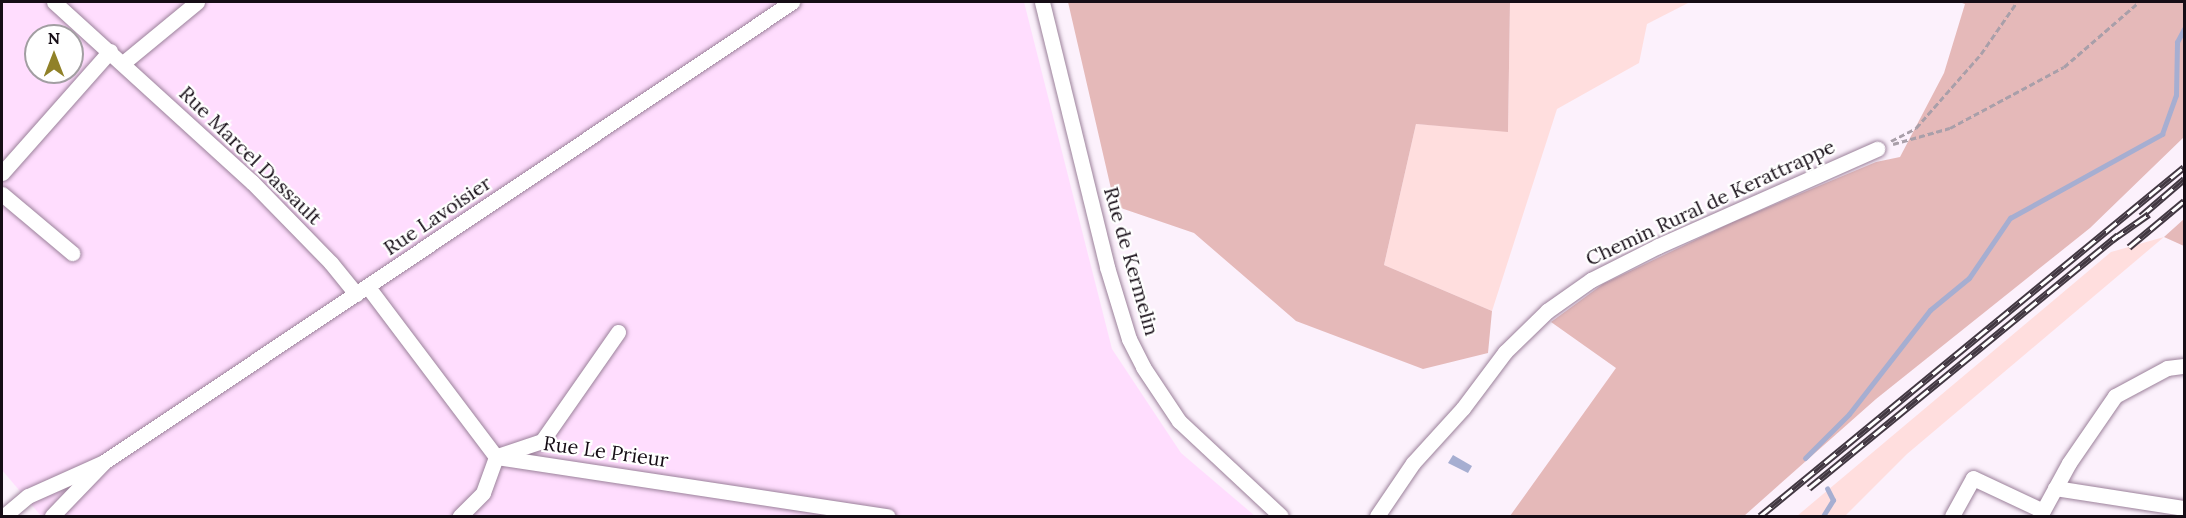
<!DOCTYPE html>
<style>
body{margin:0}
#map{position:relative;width:2186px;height:518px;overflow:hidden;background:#fcf1fc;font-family:Lora,serif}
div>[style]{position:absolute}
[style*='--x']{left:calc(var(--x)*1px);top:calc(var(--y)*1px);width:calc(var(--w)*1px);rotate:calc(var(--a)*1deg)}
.built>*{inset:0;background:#ffddfe}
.green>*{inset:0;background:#ffdede}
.forest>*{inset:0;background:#e5b9b9}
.water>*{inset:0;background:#a6aed1}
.stream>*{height:5px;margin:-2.5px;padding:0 2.5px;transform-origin:2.5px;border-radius:2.5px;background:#a6aed1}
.path>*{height:3px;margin-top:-1.5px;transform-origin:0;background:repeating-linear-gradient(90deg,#a99fa9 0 6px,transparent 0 9px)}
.roads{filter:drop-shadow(0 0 2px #9b819a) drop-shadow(0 0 2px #9b819a)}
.minor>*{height:15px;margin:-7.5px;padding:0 7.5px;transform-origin:7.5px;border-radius:7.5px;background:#fff}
.rail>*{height:7px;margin-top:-3.5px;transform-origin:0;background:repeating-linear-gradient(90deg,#fff 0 14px,#423842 0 28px);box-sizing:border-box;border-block:2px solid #423842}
span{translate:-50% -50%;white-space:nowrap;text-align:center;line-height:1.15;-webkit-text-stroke:4.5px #fff;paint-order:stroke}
.street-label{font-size:20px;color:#160d16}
.frame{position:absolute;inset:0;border:3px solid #160d16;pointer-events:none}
.north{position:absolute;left:24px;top:24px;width:60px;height:60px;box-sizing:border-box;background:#fff;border:2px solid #a29ea2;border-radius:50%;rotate:0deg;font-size:16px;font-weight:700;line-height:24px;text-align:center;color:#160d16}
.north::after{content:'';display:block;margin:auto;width:21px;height:27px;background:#908128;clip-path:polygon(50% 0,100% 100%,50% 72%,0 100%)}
</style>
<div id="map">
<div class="built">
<div style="clip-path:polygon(evenodd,2px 2px,1024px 2px,1112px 349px,1181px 453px,1255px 516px,41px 516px,2px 470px,2px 2px,36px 36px,72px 36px,72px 72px,36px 72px,36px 36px)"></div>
</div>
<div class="green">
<div style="clip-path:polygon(1510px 2px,1690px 2px,1647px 24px,1639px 63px,1557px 109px,1492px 311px,1384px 265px,1416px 124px,1508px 131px)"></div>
<div style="clip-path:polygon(2164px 237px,1907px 454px,1845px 516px,1797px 516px,2111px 252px)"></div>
</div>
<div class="forest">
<div style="clip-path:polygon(1068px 2px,1510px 2px,1508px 132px,1416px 124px,1384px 265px,1492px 311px,1488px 353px,1423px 369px,1296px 321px,1194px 233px,1115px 206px)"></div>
<div style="clip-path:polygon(1959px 2px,2184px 2px,2184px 137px,2090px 228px,1876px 399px,1744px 516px,1510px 516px,1616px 368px,1551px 322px,1603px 284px,1733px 222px,1876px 162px,1900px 157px,1944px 73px,1965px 4px)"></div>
<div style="clip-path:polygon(2184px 219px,2184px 246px,2164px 237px)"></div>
</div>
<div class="water">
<div style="clip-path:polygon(1453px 455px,1472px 466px,1468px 473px,1448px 463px)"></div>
</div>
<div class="stream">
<div style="--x:1805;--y:458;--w:62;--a:-45"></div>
<div style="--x:1849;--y:414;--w:132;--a:-52.1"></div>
<div style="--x:1930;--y:310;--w:50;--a:-39.4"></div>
<div style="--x:1969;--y:278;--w:73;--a:-55.7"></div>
<div style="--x:2010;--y:218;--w:174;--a:-28.9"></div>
<div style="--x:2162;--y:134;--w:41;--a:-70.3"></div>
<div style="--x:2176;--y:95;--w:53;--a:-88.9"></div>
<div style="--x:2177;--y:42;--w:15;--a:-62"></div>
<div style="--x:1823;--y:516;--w:19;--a:-58"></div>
<div style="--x:1833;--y:500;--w:13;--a:-117"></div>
</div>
<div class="path">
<div style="--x:1891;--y:141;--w:28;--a:-27"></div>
<div style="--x:1916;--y:128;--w:98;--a:-48.7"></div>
<div style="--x:1981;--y:54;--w:63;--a:-55.3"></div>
<div style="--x:1893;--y:144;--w:59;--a:-15.7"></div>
<div style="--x:1950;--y:128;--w:129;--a:-28.2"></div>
<div style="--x:2064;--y:67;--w:99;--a:-40.9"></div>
</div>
<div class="roads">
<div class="minor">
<div style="--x:54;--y:2;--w:268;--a:42.3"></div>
<div style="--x:252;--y:182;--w:113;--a:45.7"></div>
<div style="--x:331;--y:263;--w:40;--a:51"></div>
<div style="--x:1042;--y:2;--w:273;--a:76.2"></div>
<div style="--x:1107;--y:267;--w:75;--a:73"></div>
<div style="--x:1129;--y:339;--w:31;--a:63"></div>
<div style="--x:1143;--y:367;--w:65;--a:56.3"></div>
<div style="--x:1179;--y:421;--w:139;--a:43"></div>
<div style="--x:123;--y:63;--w:96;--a:-39.5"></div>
<div style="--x:2;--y:173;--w:163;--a:-48.5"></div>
<div style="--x:2;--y:194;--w:92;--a:40.1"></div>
<div style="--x:368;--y:287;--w:213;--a:53"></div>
<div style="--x:496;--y:457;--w:38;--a:110"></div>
<div style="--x:483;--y:493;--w:33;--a:135"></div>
<div style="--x:500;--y:455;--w:44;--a:-18.4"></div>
<div style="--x:542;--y:441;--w:133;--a:-55.1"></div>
<div style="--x:496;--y:457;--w:396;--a:8.6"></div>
<div style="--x:104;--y:462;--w:828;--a:-33.77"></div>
<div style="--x:2055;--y:488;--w:131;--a:8.8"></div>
<div style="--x:4;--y:516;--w:31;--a:-40"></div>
<div style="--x:28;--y:496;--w:83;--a:-24.1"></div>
<div style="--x:104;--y:462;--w:75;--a:133.9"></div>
<div style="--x:1377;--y:516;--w:64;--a:-55.8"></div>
<div style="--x:1413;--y:463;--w:74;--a:-47.7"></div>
<div style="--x:1463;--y:408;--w:70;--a:-53.1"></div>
<div style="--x:1505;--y:352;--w:59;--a:-44.3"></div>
<div style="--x:1547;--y:311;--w:54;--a:-35.2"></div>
<div style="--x:1591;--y:280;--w:75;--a:-26.9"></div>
<div style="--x:1658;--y:246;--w:240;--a:-23.9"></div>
<div style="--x:1952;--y:516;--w:43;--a:-61.1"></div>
<div style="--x:1973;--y:478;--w:77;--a:25.2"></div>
<div style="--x:2040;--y:516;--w:60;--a:-61.3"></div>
<div style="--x:2069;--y:463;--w:81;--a:-55.5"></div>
<div style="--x:2115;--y:396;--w:59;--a:-28.3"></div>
<div style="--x:2167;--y:368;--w:17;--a:-7"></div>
</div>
</div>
<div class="rail">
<div style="--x:2141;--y:216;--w:57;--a:-40.7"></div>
<div style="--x:2112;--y:240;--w:45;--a:-35.1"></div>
<div style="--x:2129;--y:247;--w:72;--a:-39.9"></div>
<div style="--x:1809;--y:488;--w:399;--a:-39.3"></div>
<div style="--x:1760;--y:516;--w:549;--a:-39.46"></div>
</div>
<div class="street-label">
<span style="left:251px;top:155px;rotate:44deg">Rue Marcel Dassault</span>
<span style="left:1710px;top:202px;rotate:-25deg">Chemin Rural de Kerattrappe</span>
<span style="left:437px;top:215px;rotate:-34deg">Rue Lavoisier</span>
<span style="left:1132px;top:261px;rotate:74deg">Rue de Kermelin</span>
<span style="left:606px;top:451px;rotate:8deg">Rue Le Prieur</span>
</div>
<div class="frame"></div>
<div class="north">N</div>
</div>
